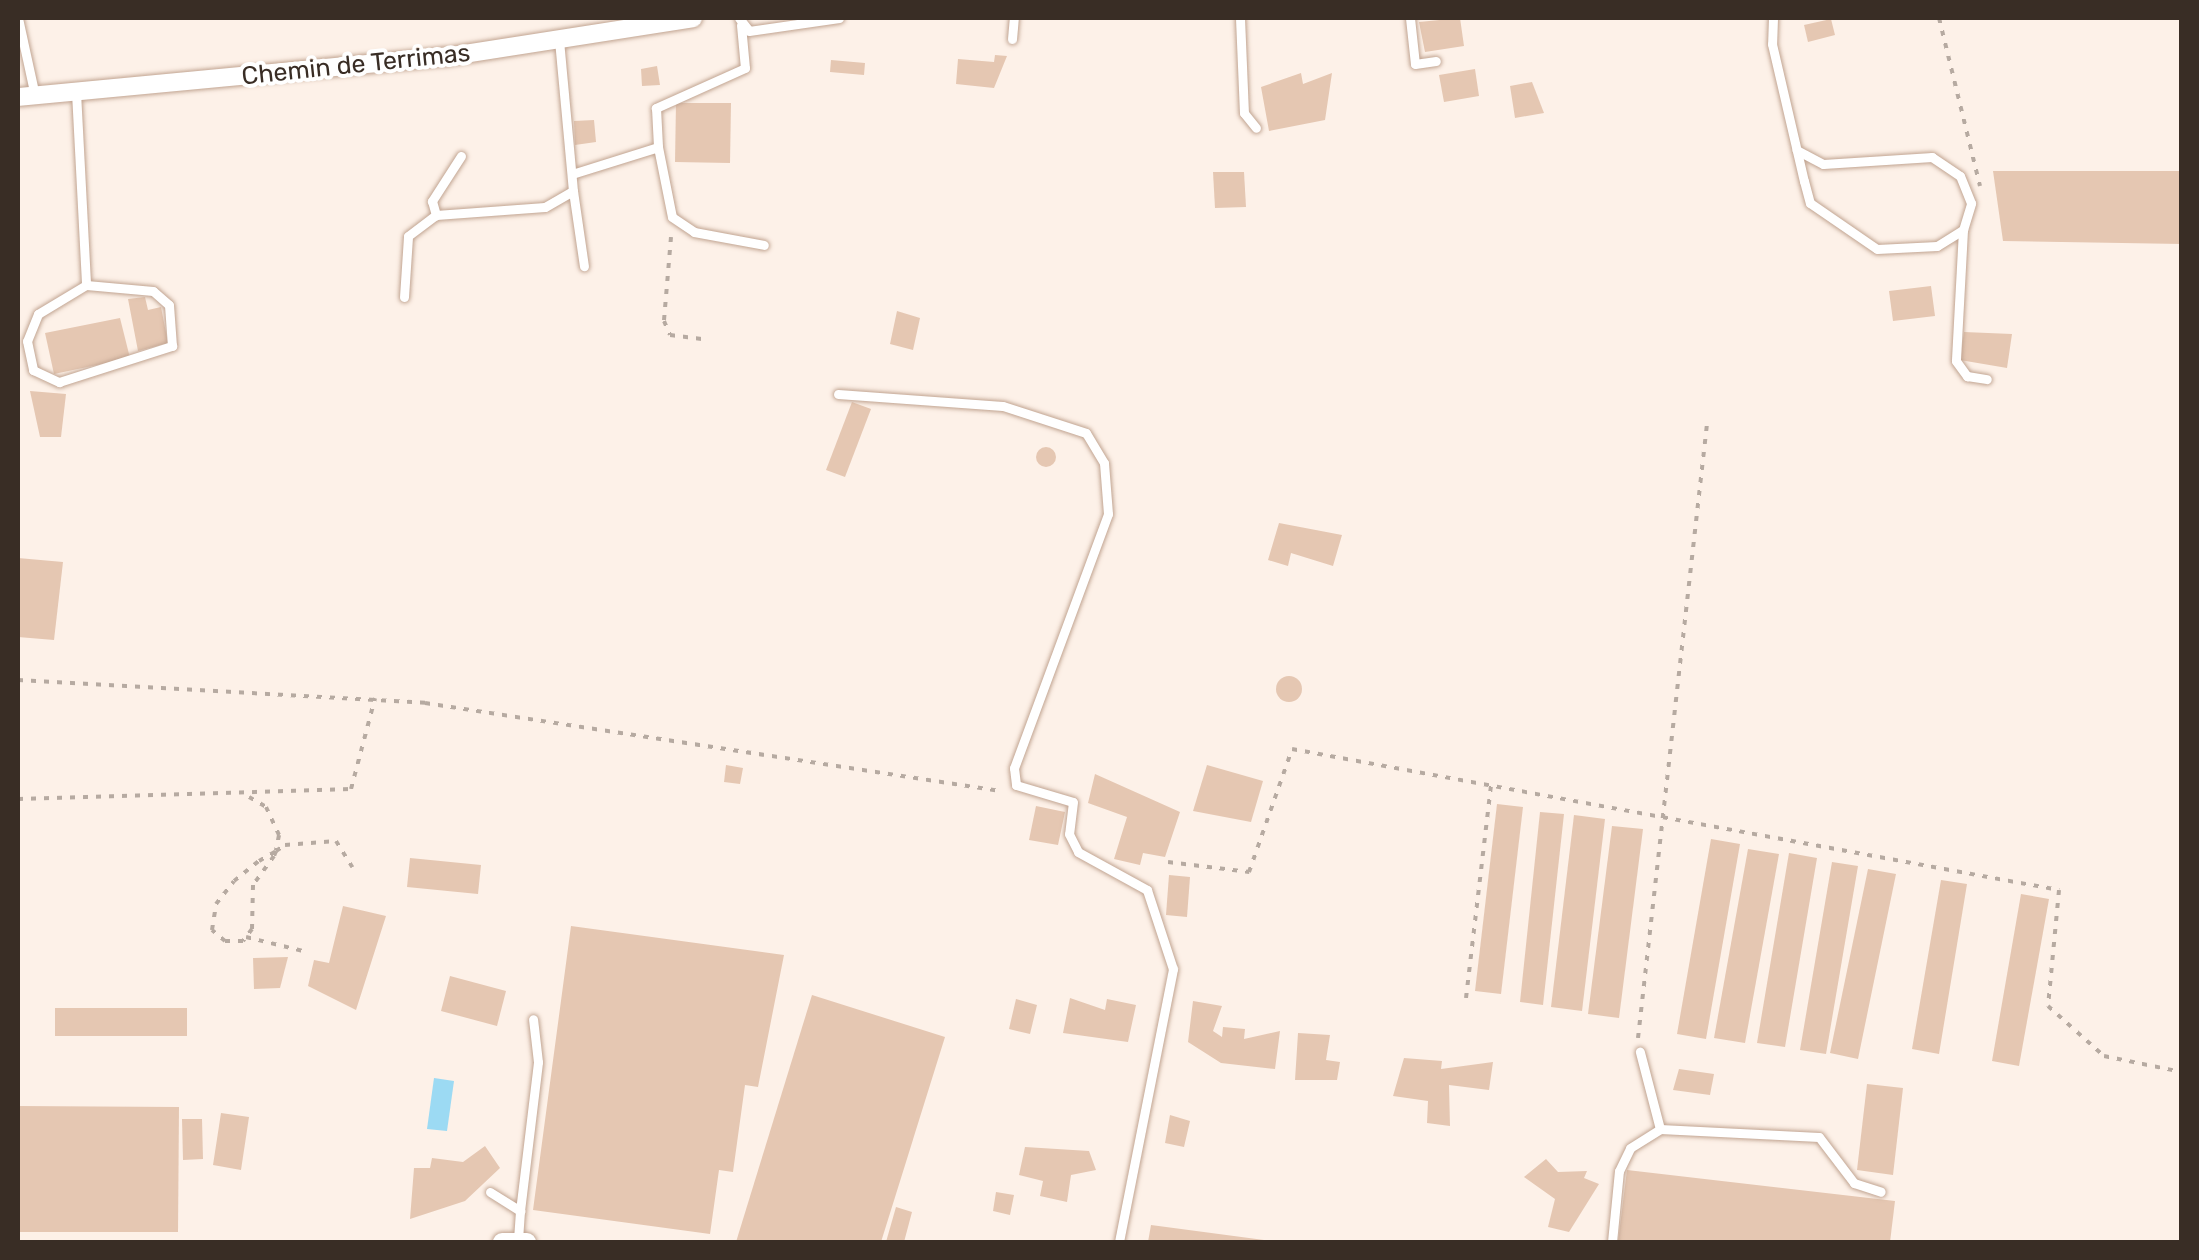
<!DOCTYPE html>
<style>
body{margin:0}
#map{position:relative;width:2199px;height:1260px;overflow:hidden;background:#fdf1e8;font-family:Rubik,sans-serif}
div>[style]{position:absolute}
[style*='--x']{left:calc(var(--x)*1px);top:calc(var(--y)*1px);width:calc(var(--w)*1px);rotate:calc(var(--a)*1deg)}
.water>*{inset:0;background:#9cdaf3}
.building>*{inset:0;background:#e5c7b2}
.round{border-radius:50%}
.path>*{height:4px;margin-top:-2px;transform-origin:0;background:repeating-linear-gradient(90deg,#b6aaa1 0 5px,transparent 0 13px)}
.roads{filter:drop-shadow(0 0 2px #c1a491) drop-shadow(0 0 2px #c1a491)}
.service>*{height:9px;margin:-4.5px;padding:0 4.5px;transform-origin:4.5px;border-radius:4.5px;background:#fff}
.minor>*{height:18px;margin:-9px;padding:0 9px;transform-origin:9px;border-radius:9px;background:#fff}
span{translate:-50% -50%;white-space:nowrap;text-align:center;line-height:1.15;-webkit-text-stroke:8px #fff;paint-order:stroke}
.street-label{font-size:25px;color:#392d25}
.frame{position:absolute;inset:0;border:20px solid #392d25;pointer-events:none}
</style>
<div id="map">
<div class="water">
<div style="clip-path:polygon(434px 1078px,454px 1081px,447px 1131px,427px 1129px)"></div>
</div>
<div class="building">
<div style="clip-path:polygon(1460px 18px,1464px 46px,1425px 52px,1419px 22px)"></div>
<div style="clip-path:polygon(1831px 19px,1835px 35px,1808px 42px,1804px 25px)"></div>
<div style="clip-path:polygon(995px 55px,1007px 56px,994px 88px,956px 84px,958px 59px,994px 62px)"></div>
<div style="clip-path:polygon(831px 60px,865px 63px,864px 75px,830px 72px)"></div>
<div style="clip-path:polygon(657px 66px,660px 85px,642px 86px,641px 69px)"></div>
<div style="clip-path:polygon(1475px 69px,1479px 96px,1444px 102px,1439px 75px)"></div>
<div style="clip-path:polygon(1301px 73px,1303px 84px,1332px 73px,1325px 120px,1269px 131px,1261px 87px)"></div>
<div style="clip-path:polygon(1532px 82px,1544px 113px,1515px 118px,1510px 86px)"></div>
<div style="clip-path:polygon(676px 103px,731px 103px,730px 163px,675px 162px)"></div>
<div style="clip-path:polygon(594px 120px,596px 142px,575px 145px,574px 121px)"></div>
<div style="clip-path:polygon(1993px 171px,2182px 171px,2182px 244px,2003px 241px)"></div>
<div style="clip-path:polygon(1213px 172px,1244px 172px,1246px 207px,1215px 208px)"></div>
<div style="clip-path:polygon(1931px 286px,1935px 316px,1893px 321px,1889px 291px)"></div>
<div style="clip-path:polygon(145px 297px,148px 310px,161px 307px,168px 343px,138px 351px,128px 299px)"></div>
<div style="clip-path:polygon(897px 311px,920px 318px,913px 350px,890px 344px)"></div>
<div style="clip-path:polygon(120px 318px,130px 358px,54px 374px,45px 333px)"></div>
<div style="clip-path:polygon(1964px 332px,2012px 334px,2007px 368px,1960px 360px)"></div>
<div style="clip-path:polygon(30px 391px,66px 394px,61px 437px,40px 437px)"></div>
<div style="clip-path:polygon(852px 402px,871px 409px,845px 477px,826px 470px)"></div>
<div class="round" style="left:1036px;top:447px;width:20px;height:20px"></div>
<div style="clip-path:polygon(1279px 523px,1342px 535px,1333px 566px,1291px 553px,1288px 566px,1268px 560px)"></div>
<div style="clip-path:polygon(18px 558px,63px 562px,54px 640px,18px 637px)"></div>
<div class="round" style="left:1276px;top:676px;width:26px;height:26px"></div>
<div style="clip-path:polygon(726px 765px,743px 768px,740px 784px,724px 782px)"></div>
<div style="clip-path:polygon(1207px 765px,1263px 781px,1251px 822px,1193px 811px)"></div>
<div style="clip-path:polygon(1095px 774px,1180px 812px,1165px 857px,1143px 853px,1140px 865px,1114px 859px,1127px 817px,1088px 803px)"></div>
<div style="clip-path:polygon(1497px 804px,1523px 807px,1501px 994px,1475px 991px)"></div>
<div style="clip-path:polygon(1036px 806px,1065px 812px,1058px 845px,1029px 840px)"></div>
<div style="clip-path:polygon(1540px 812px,1564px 814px,1543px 1005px,1520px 1002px)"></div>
<div style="clip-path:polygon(1574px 815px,1605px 819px,1582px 1011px,1551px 1007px)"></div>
<div style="clip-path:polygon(1612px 826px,1643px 829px,1619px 1018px,1588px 1014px)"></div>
<div style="clip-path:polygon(1711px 839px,1740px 844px,1706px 1039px,1677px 1034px)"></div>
<div style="clip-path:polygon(1748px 849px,1779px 854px,1745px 1043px,1714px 1038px)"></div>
<div style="clip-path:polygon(1789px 853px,1817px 858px,1785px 1047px,1757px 1043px)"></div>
<div style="clip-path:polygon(410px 858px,481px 865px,478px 894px,407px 887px)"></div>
<div style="clip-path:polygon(1832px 862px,1858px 866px,1826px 1054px,1800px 1050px)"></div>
<div style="clip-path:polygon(1868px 869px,1896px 874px,1858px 1059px,1830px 1053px)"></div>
<div style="clip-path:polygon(1169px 875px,1190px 877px,1187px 917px,1166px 915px)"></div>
<div style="clip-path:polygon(1941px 880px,1967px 884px,1939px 1054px,1912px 1049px)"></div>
<div style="clip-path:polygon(2021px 894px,2049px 899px,2019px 1066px,1992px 1061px)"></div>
<div style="clip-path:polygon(343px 906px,386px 916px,356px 1010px,308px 986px,314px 960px,329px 963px)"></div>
<div style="clip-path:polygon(571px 926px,784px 955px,758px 1087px,745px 1085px,733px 1172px,719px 1170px,710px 1234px,533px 1210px)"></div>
<div style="clip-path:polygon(288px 957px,280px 988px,254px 989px,253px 958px)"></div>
<div style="clip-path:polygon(450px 976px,506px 991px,497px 1026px,441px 1011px)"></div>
<div style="clip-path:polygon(812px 995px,945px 1037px,881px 1242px,736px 1242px)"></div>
<div style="clip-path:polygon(1070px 998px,1105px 1010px,1107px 999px,1136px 1005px,1128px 1042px,1063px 1033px)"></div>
<div style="clip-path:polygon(1016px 999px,1037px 1005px,1030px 1034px,1009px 1029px)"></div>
<div style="clip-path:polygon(1193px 1001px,1222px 1006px,1213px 1031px,1222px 1037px,1223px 1027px,1245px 1029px,1244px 1039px,1280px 1031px,1275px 1069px,1221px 1063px,1188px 1042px)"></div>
<div style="clip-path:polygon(55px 1008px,187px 1008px,187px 1036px,55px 1036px)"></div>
<div style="clip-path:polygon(1298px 1033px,1330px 1035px,1326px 1060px,1340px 1062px,1337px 1080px,1295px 1080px)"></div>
<div style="clip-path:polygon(1404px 1058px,1442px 1061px,1441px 1069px,1493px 1062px,1489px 1090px,1449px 1085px,1450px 1126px,1427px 1123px,1428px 1101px,1393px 1096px)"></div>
<div style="clip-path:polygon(1679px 1069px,1714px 1074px,1710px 1095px,1673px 1090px)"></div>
<div style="clip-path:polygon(1867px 1084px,1903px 1088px,1893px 1175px,1857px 1170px)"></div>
<div style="clip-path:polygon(18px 1106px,179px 1107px,178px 1232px,18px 1232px)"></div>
<div style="clip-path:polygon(221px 1113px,249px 1117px,241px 1170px,213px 1165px)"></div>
<div style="clip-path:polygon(1170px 1115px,1190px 1121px,1184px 1147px,1165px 1143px)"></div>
<div style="clip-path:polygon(182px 1119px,202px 1119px,203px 1159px,183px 1160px)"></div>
<div style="clip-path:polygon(485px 1146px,500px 1168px,465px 1201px,410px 1219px,414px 1168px,430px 1168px,432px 1158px,463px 1162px)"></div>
<div style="clip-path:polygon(1025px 1147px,1089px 1151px,1096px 1170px,1071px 1175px,1067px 1202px,1040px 1196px,1043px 1181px,1019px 1175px)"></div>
<div style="clip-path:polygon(1546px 1159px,1558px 1172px,1587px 1171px,1584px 1178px,1599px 1184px,1569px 1232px,1548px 1227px,1555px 1199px,1524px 1177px)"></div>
<div style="clip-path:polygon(1627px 1170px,1895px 1201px,1890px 1242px,1618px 1242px)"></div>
<div style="clip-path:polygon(996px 1192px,1014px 1195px,1010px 1215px,993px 1211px)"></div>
<div style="clip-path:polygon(896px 1207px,912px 1212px,904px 1242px,886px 1242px)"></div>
<div style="clip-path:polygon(1151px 1225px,1264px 1240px,1264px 1242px,1148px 1242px)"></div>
</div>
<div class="path">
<div style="--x:1939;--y:18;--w:173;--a:76.3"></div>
<div style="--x:671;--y:237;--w:84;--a:94.8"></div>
<div style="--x:664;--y:321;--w:15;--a:67"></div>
<div style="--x:670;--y:335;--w:34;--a:7"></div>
<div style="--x:18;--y:680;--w:408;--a:3.2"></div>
<div style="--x:425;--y:703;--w:582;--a:8.7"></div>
<div style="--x:249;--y:797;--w:20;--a:30"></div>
<div style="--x:266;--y:807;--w:31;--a:65"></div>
<div style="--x:279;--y:835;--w:16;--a:101"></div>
<div style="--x:276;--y:851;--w:5;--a:112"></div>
<div style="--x:274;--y:856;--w:36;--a:126"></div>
<div style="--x:253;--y:885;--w:44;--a:91.3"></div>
<div style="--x:252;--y:929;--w:15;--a:127"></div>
<div style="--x:243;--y:941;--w:18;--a:180"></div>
<div style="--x:225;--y:941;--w:17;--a:-140"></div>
<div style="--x:212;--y:930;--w:26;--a:-81"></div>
<div style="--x:216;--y:904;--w:29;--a:-52"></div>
<div style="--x:234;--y:881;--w:32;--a:-39"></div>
<div style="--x:259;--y:861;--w:20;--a:-30"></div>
<div style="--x:276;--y:851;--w:11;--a:-34"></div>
<div style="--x:285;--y:845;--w:51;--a:-4.5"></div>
<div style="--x:336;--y:841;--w:31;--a:58"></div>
<div style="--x:18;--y:799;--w:333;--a:-1.7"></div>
<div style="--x:351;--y:789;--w:94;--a:-75.2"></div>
<div style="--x:1168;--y:862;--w:82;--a:7"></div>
<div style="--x:1249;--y:872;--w:130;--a:-70.7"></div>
<div style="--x:1292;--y:749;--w:780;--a:10.42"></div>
<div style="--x:2059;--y:890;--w:117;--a:95.4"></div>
<div style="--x:2048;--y:1006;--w:75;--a:41.8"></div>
<div style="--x:2104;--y:1056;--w:80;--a:11.6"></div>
<div style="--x:246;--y:937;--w:63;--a:13.8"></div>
<div style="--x:1466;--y:998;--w:214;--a:-83.3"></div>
<div style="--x:1638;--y:1038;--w:618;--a:-83.59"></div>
</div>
<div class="roads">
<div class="service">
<div style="--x:18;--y:18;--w:80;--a:77.7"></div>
<div style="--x:739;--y:18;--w:16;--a:52"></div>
<div style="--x:749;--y:31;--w:91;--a:-8.2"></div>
<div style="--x:1240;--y:18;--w:95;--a:87.6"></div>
<div style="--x:1244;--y:113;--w:19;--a:51"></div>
<div style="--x:1410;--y:18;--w:46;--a:83.8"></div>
<div style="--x:1415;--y:64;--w:21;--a:-8"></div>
<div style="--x:1773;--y:18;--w:26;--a:92"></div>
<div style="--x:1772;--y:44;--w:141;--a:76.9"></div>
<div style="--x:1804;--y:181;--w:23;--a:75"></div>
<div style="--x:1810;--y:203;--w:81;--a:34.5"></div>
<div style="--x:1877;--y:249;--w:60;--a:-2.9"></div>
<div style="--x:1937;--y:246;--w:31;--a:-32"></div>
<div style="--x:1963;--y:230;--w:28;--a:-73"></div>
<div style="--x:1971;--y:203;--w:29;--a:-112"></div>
<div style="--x:1960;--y:176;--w:34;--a:-146"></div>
<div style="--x:1932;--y:157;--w:109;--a:176.3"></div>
<div style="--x:1823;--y:164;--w:30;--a:-152"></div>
<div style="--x:741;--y:25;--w:43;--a:84.7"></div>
<div style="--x:745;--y:68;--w:98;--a:155.8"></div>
<div style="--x:656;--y:108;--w:39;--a:87"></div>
<div style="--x:658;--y:147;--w:71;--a:78.7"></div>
<div style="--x:672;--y:217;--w:27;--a:34"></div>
<div style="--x:694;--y:232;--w:71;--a:10.5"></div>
<div style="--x:1012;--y:39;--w:21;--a:-85"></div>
<div style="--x:76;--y:92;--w:193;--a:87"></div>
<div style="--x:86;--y:285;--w:56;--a:148.9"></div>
<div style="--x:38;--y:314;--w:29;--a:112"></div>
<div style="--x:27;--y:341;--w:30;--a:78"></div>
<div style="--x:33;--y:370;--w:29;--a:25"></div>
<div style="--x:59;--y:382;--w:119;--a:-17.7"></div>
<div style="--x:172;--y:346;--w:41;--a:-94.2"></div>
<div style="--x:169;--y:305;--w:21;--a:-139"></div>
<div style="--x:153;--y:291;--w:67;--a:-174.9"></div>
<div style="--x:461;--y:156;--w:54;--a:122.8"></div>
<div style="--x:432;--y:201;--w:15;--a:74"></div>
<div style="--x:436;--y:215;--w:109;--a:-4.2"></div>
<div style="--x:545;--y:207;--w:32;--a:-30"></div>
<div style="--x:573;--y:191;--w:151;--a:-95.3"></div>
<div style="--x:572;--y:174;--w:90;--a:-17.4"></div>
<div style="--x:573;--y:191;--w:76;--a:81.7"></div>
<div style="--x:1963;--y:230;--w:131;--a:93.1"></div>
<div style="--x:1956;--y:361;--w:19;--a:54"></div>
<div style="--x:1967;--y:376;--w:20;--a:9"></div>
<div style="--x:404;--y:297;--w:61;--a:-86.2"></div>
<div style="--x:408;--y:236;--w:35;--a:-37"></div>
<div style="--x:838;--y:394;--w:165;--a:4.2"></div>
<div style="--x:1003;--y:406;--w:87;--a:18"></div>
<div style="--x:1086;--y:433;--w:35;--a:59"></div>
<div style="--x:1104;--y:463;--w:51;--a:85.5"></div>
<div style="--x:1108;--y:514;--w:271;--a:110.3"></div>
<div style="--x:1014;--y:768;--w:17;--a:83"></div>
<div style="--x:1016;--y:785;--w:59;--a:16.6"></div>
<div style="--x:1073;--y:802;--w:32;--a:97"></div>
<div style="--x:1069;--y:834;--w:20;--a:63"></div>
<div style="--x:1078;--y:852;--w:79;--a:28.8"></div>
<div style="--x:1147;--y:890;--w:83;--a:71.8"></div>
<div style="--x:1173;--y:969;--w:278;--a:101.2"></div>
<div style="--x:1660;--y:1129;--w:159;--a:2.9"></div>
<div style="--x:1819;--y:1137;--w:58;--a:52.7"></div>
<div style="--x:1854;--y:1183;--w:28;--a:18"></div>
<div style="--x:490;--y:1192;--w:36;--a:32"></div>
<div style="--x:520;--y:1211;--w:30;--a:94"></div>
<div style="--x:520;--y:1211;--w:150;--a:-83.1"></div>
<div style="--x:538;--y:1062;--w:43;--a:-96.6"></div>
<div style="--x:1612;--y:1242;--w:71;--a:-84.4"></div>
<div style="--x:1619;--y:1171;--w:25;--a:-64"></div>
<div style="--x:1630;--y:1148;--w:36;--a:-32"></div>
<div style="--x:1660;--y:1129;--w:80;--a:-104.6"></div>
</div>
<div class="minor">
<div style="--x:18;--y:97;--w:429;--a:-5.4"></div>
<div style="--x:445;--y:57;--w:251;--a:-8.9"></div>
<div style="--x:502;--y:1242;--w:25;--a:0"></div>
</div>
</div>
<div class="street-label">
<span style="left:356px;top:65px;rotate:-6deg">Chemin de Terrimas</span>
</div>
<div class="frame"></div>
</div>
